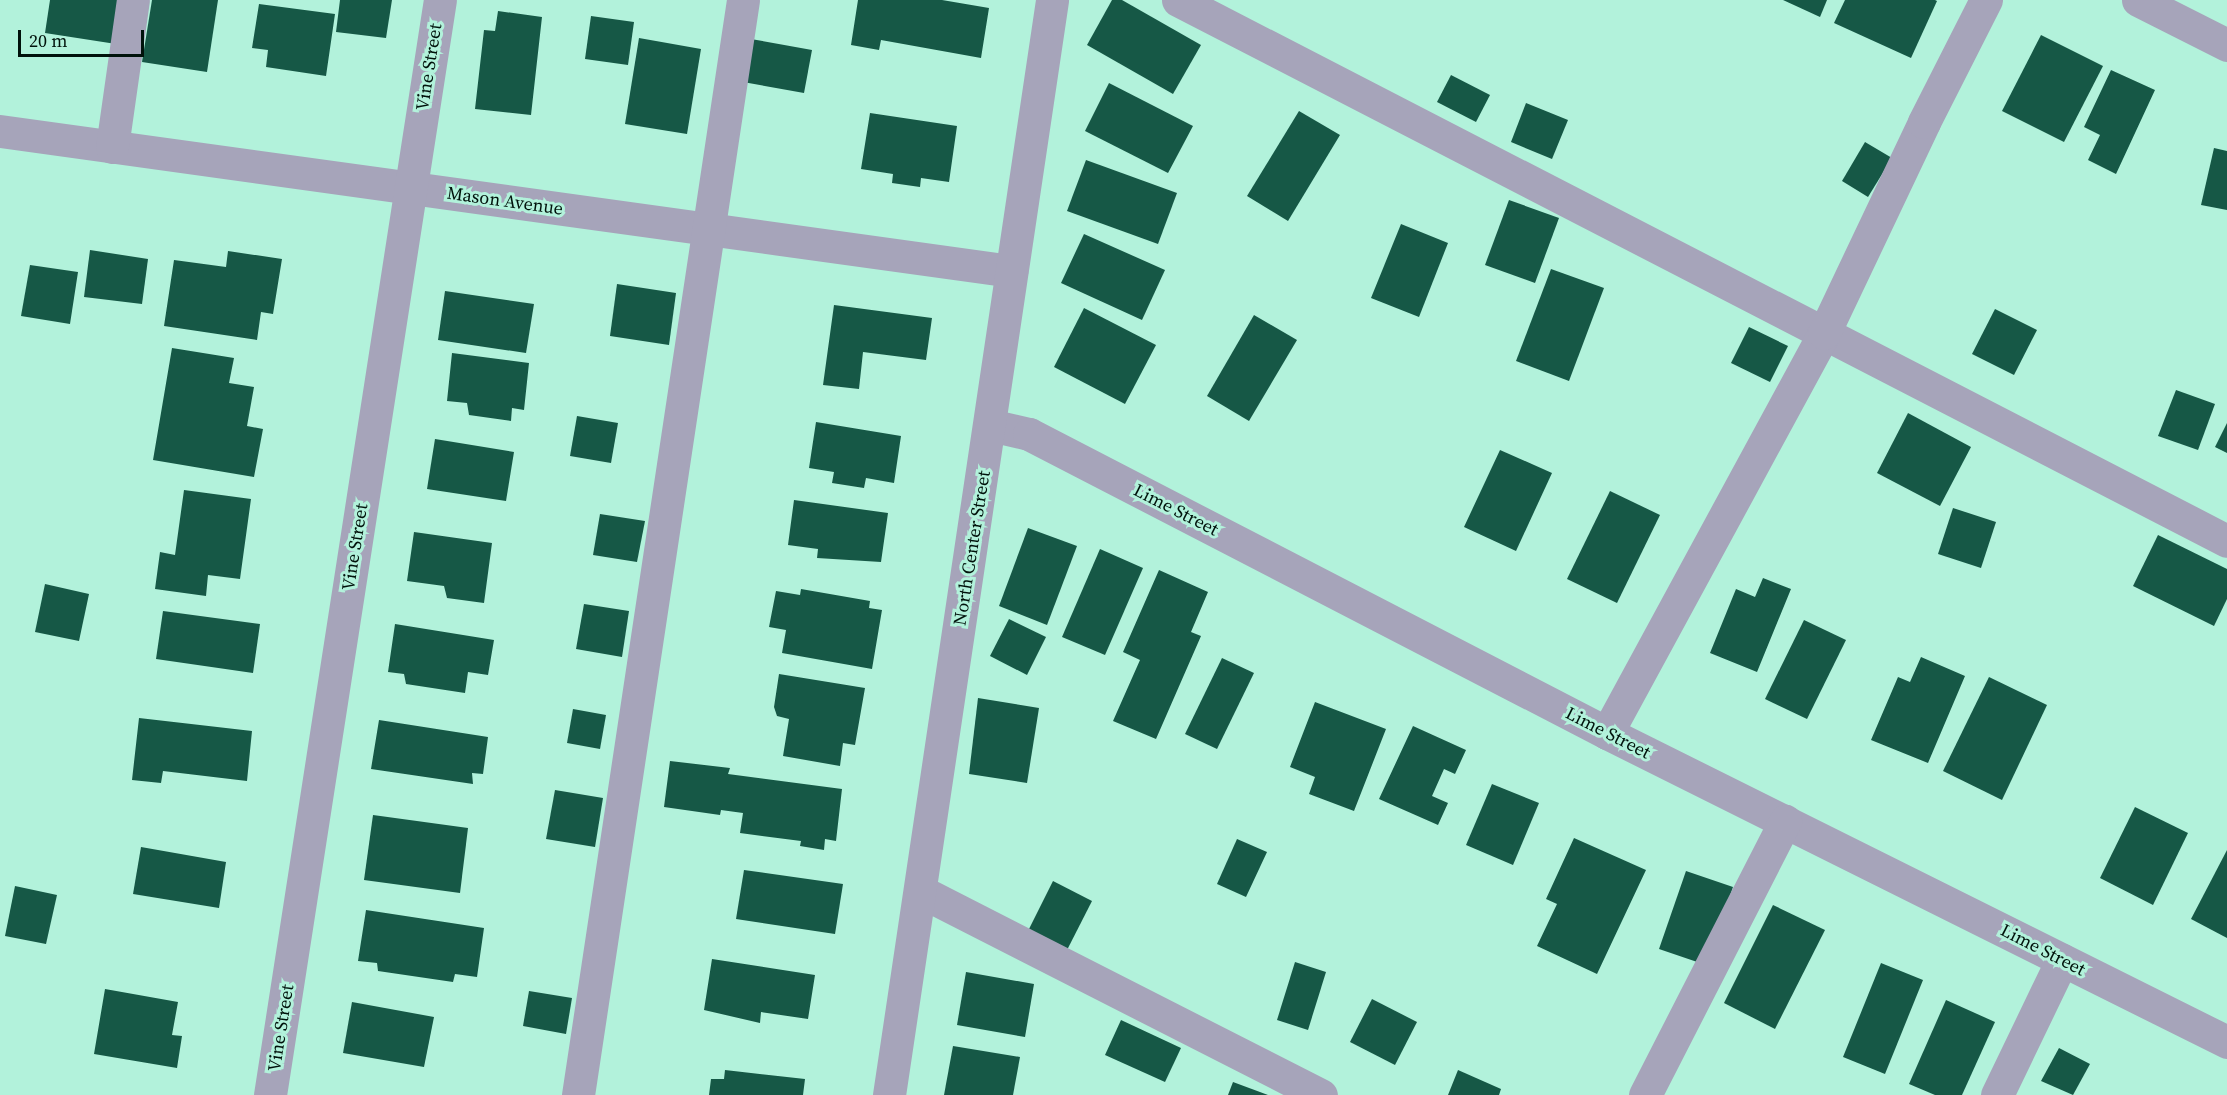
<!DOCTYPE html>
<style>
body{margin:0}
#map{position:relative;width:2227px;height:1095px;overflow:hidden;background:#b2f2db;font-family:"Source Serif 4",serif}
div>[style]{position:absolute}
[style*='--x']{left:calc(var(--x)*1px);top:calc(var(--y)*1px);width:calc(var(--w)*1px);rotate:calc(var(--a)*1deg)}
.building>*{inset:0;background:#165846}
.minor>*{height:33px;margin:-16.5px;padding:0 16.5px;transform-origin:16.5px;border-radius:16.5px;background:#a6a4ba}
span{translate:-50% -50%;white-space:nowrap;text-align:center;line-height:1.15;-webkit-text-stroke:6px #b2f2db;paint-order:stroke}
.street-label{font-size:18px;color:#00120b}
.scale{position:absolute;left:18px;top:30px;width:126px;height:27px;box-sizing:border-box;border:3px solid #00120b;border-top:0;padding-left:8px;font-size:18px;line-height:21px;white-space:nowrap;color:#00120b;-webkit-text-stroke:4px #b2f2db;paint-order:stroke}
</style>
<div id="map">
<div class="building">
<div style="clip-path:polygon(50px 0,122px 0,116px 44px,45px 33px)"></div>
<div style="clip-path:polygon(152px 0,218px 0,207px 72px,142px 62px)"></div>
<div style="clip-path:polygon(340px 0,392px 0,386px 38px,336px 32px)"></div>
<div style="clip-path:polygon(858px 0,942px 0,989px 8px,981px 58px,881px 40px,879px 50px,851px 45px)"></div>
<div style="clip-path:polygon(1112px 0,1122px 0,1201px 45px,1173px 94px,1087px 45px)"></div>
<div style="clip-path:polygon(1783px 0,1827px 0,1820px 17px)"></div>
<div style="clip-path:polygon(1845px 0,1935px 0,1937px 1px,1911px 58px,1834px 23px)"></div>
<div style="clip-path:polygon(259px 4px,335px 14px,326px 76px,266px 67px,268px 50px,252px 48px)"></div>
<div style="clip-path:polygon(498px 11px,542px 17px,531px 115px,475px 109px,484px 30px,495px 31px)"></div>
<div style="clip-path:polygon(591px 16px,634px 22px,628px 65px,585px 59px)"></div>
<div style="clip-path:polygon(2041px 35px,2103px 66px,2064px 142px,2002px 111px)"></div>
<div style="clip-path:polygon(639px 38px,701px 49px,687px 134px,625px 124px)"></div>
<div style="clip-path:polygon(751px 39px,812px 50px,804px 93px,743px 82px)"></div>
<div style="clip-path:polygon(2111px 70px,2155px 90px,2116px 174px,2088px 160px,2100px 135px,2084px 127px)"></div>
<div style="clip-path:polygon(1451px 75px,1490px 95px,1476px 122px,1437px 102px)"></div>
<div style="clip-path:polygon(1109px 83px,1193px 126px,1168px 173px,1085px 131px)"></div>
<div style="clip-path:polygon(1526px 103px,1568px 120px,1552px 159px,1511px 142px)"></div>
<div style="clip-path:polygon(1299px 111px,1340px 135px,1288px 221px,1247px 196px)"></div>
<div style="clip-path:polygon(870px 113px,957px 126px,949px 182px,921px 178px,920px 187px,892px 183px,893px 174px,861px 169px)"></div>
<div style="clip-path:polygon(1865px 142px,1892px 158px,1868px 197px,1842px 181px)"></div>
<div style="clip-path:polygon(2214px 148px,2227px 151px,2227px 210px,2201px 205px)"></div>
<div style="clip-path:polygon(1086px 160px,1177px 193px,1158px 244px,1067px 211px)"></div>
<div style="clip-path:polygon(1509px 200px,1559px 218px,1535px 283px,1485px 265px)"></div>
<div style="clip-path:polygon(1401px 224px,1448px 243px,1419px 317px,1371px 298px)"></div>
<div style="clip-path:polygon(1084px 234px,1165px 270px,1142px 320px,1061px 283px)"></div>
<div style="clip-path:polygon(90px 250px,148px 259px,142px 304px,84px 297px)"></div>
<div style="clip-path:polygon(228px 251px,282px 259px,273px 314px,261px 312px,257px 340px,164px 326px,174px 260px,226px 267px)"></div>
<div style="clip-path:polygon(30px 265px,78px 272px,70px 324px,21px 316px)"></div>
<div style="clip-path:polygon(1551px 269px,1604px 288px,1569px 381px,1516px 361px)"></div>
<div style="clip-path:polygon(617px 284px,676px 293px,669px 345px,610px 336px)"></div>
<div style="clip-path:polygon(445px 291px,534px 304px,526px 353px,438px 340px)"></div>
<div style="clip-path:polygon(834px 305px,932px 318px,926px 360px,863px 352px,859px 389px,823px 385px)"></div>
<div style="clip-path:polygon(1084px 308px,1156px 345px,1125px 404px,1054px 367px)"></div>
<div style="clip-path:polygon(1995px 309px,2037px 330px,2014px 375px,1972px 354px)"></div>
<div style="clip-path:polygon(1254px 315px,1297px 340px,1249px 421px,1207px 396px)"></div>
<div style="clip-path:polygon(1749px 327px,1788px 346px,1770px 382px,1731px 363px)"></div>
<div style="clip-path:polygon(172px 348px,234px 358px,229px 383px,254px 387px,247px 426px,263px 429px,254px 477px,153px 460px)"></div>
<div style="clip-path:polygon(452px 353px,529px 363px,524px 410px,512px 408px,511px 421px,469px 415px,467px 403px,447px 401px)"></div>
<div style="clip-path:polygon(2176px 390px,2215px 404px,2198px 450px,2158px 436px)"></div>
<div style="clip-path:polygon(1908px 413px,1971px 447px,1940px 506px,1877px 473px)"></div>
<div style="clip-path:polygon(577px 416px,618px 423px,611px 463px,570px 456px)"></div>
<div style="clip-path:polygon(816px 422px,901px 436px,894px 483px,866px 478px,864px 488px,832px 483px,834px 472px,809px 468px)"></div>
<div style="clip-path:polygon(2227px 423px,2227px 453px,2215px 447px)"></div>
<div style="clip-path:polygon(435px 439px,514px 452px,506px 501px,427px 489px)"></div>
<div style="clip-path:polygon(1500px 450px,1552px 473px,1516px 551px,1464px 527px)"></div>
<div style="clip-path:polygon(184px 490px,251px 499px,240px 579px,208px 575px,206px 596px,155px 589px,160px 552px,175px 555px)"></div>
<div style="clip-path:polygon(1610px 491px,1660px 515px,1617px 603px,1567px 579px)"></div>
<div style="clip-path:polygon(794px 500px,888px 513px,881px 562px,817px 558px,818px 549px,788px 545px)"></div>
<div style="clip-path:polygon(1953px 508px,1996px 522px,1981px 568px,1938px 554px)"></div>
<div style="clip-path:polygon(600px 514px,645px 521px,637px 562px,593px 555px)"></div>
<div style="clip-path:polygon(1028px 528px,1077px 546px,1047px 625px,999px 606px)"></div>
<div style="clip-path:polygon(414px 532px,492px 543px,484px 603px,447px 598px,444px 586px,407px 581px)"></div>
<div style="clip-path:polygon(2158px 535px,2227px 569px,2227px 599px,2214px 626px,2133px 586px)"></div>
<div style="clip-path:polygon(1100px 549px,1143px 568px,1105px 655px,1062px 637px)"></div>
<div style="clip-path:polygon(1159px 570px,1208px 592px,1191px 632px,1201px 636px,1156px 739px,1113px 721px,1140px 660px,1123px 652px)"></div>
<div style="clip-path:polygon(1763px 578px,1791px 589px,1757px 672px,1710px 653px,1736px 589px,1755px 597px)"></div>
<div style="clip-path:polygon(45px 584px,89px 594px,79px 641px,35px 632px)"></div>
<div style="clip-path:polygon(801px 589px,870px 601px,869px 608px,882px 610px,872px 669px,782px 653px,786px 630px,769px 627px,776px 591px,800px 595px)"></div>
<div style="clip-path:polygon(584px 604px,629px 611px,622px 657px,576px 649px)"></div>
<div style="clip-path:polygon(163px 611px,260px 624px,253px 673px,156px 659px)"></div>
<div style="clip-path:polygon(1009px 619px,1046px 637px,1027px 675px,990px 656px)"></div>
<div style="clip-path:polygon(1804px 620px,1846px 640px,1807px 719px,1765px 699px)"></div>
<div style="clip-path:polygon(395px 624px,494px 640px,488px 675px,468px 672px,465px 693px,406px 684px,404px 674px,388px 672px)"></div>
<div style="clip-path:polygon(1921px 657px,1965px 676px,1928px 763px,1871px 740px,1898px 677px,1910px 682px)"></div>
<div style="clip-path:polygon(1222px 658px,1254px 673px,1217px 749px,1185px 734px)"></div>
<div style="clip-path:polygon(779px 674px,865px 688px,855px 745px,843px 743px,840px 766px,783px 756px,789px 719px,777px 716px,774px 707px)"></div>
<div style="clip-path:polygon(1989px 677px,2047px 705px,2002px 800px,1943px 771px)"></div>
<div style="clip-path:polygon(978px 698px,1039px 708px,1027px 783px,969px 774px)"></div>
<div style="clip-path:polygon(1315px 702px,1386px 729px,1354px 811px,1309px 794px,1315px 777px,1290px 767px)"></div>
<div style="clip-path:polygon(573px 709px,606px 715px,600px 749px,567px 743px)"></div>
<div style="clip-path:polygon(139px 718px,252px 731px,247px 781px,163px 771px,161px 783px,132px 780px)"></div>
<div style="clip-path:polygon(379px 720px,488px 737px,483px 774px,472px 773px,473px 784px,371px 769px)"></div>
<div style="clip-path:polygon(1413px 726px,1466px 750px,1455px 774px,1444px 769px,1432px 796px,1448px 803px,1438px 825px,1379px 799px)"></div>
<div style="clip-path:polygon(670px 761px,730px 768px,728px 774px,842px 789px,836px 841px,825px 839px,824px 850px,800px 846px,801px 841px,740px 833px,743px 813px,721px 810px,720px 815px,664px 807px)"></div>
<div style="clip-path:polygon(1492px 784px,1539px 803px,1513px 865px,1466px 845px)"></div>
<div style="clip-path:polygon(555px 790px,603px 798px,595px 847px,546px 839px)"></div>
<div style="clip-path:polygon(2135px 807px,2188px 833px,2153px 905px,2100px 878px)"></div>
<div style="clip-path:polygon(373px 815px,468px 828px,460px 893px,364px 880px)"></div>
<div style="clip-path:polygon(1574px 838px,1646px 870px,1597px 974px,1537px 946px,1557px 904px,1546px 899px)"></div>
<div style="clip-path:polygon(1237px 839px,1267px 852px,1246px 897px,1217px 884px)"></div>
<div style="clip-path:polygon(141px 847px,226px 862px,219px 908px,133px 894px)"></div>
<div style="clip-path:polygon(2227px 850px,2227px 938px,2191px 919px)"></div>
<div style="clip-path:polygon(744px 870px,843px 884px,835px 934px,736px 919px)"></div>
<div style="clip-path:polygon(1686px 871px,1733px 887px,1706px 965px,1659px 949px)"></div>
<div style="clip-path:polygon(1053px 881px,1092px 901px,1065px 954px,1026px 935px)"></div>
<div style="clip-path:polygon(15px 886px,57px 895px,46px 944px,5px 936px)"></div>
<div style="clip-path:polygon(1773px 905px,1825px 930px,1775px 1029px,1724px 1003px)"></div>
<div style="clip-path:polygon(366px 910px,484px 928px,477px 977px,455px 974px,453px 982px,378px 971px,377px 963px,358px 961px)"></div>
<div style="clip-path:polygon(712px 959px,815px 975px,808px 1019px,761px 1012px,760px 1023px,704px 1010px)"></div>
<div style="clip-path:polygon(1295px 962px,1326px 972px,1308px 1030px,1277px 1020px)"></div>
<div style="clip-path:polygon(1881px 963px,1923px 980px,1885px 1074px,1843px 1057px)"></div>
<div style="clip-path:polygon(966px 972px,1034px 984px,1025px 1037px,957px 1025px)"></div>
<div style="clip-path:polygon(105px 989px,178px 1002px,172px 1035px,182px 1036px,177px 1068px,94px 1054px)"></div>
<div style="clip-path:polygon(529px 991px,572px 998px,566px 1034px,523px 1026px)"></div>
<div style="clip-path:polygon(1372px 999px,1417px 1022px,1395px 1065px,1350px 1042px)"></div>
<div style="clip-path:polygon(1946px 1000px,1995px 1022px,1962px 1095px,1935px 1095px,1909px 1084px)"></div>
<div style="clip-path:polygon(352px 1002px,434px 1017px,424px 1067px,343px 1053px)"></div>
<div style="clip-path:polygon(1121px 1020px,1181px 1048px,1165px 1082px,1105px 1055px)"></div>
<div style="clip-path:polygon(953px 1046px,1020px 1057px,1013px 1095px,944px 1095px)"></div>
<div style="clip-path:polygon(2059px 1048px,2090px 1064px,2073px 1095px,2041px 1081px)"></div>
<div style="clip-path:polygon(725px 1070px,805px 1079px,803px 1095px,709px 1095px,711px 1079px,724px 1079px)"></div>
<div style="clip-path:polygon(1458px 1070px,1501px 1089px,1499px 1095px,1448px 1095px)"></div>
<div style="clip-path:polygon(1233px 1082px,1268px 1095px,1228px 1095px)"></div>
</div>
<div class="minor">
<div style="--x:1178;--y:0;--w:1180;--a:27.28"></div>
<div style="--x:2138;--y:0;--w:100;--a:26.8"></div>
<div style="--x:0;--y:131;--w:1021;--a:7.88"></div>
<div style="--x:112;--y:147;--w:148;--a:-81.9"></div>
<div style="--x:990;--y:425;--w:40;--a:13"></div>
<div style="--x:1029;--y:434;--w:651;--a:27.35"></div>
<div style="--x:1607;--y:733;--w:693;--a:26.49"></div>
<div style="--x:1607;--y:733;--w:455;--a:-61.5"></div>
<div style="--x:1824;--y:333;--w:233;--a:-64.6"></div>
<div style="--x:1924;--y:122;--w:137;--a:-63.1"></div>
<div style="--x:920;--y:891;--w:450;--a:27"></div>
<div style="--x:270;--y:1095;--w:1108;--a:-81.18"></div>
<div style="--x:578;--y:1095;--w:1107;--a:-81.43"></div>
<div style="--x:889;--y:1095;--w:1107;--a:-81.53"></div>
<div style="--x:1645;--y:1095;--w:308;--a:-62.9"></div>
<div style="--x:1997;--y:1095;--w:150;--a:-64.3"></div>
</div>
<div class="street-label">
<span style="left:429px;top:67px;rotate:-81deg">Vine Street</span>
<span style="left:505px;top:201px;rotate:8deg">Mason Avenue</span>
<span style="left:1176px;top:510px;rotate:27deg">Lime Street</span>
<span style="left:355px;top:547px;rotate:-81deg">Vine Street</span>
<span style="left:972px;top:548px;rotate:-81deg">North Center Street</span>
<span style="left:1608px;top:733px;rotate:27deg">Lime Street</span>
<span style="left:2043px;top:950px;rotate:27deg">Lime Street</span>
<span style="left:281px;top:1028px;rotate:-81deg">Vine Street</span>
</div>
<div class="scale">20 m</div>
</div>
